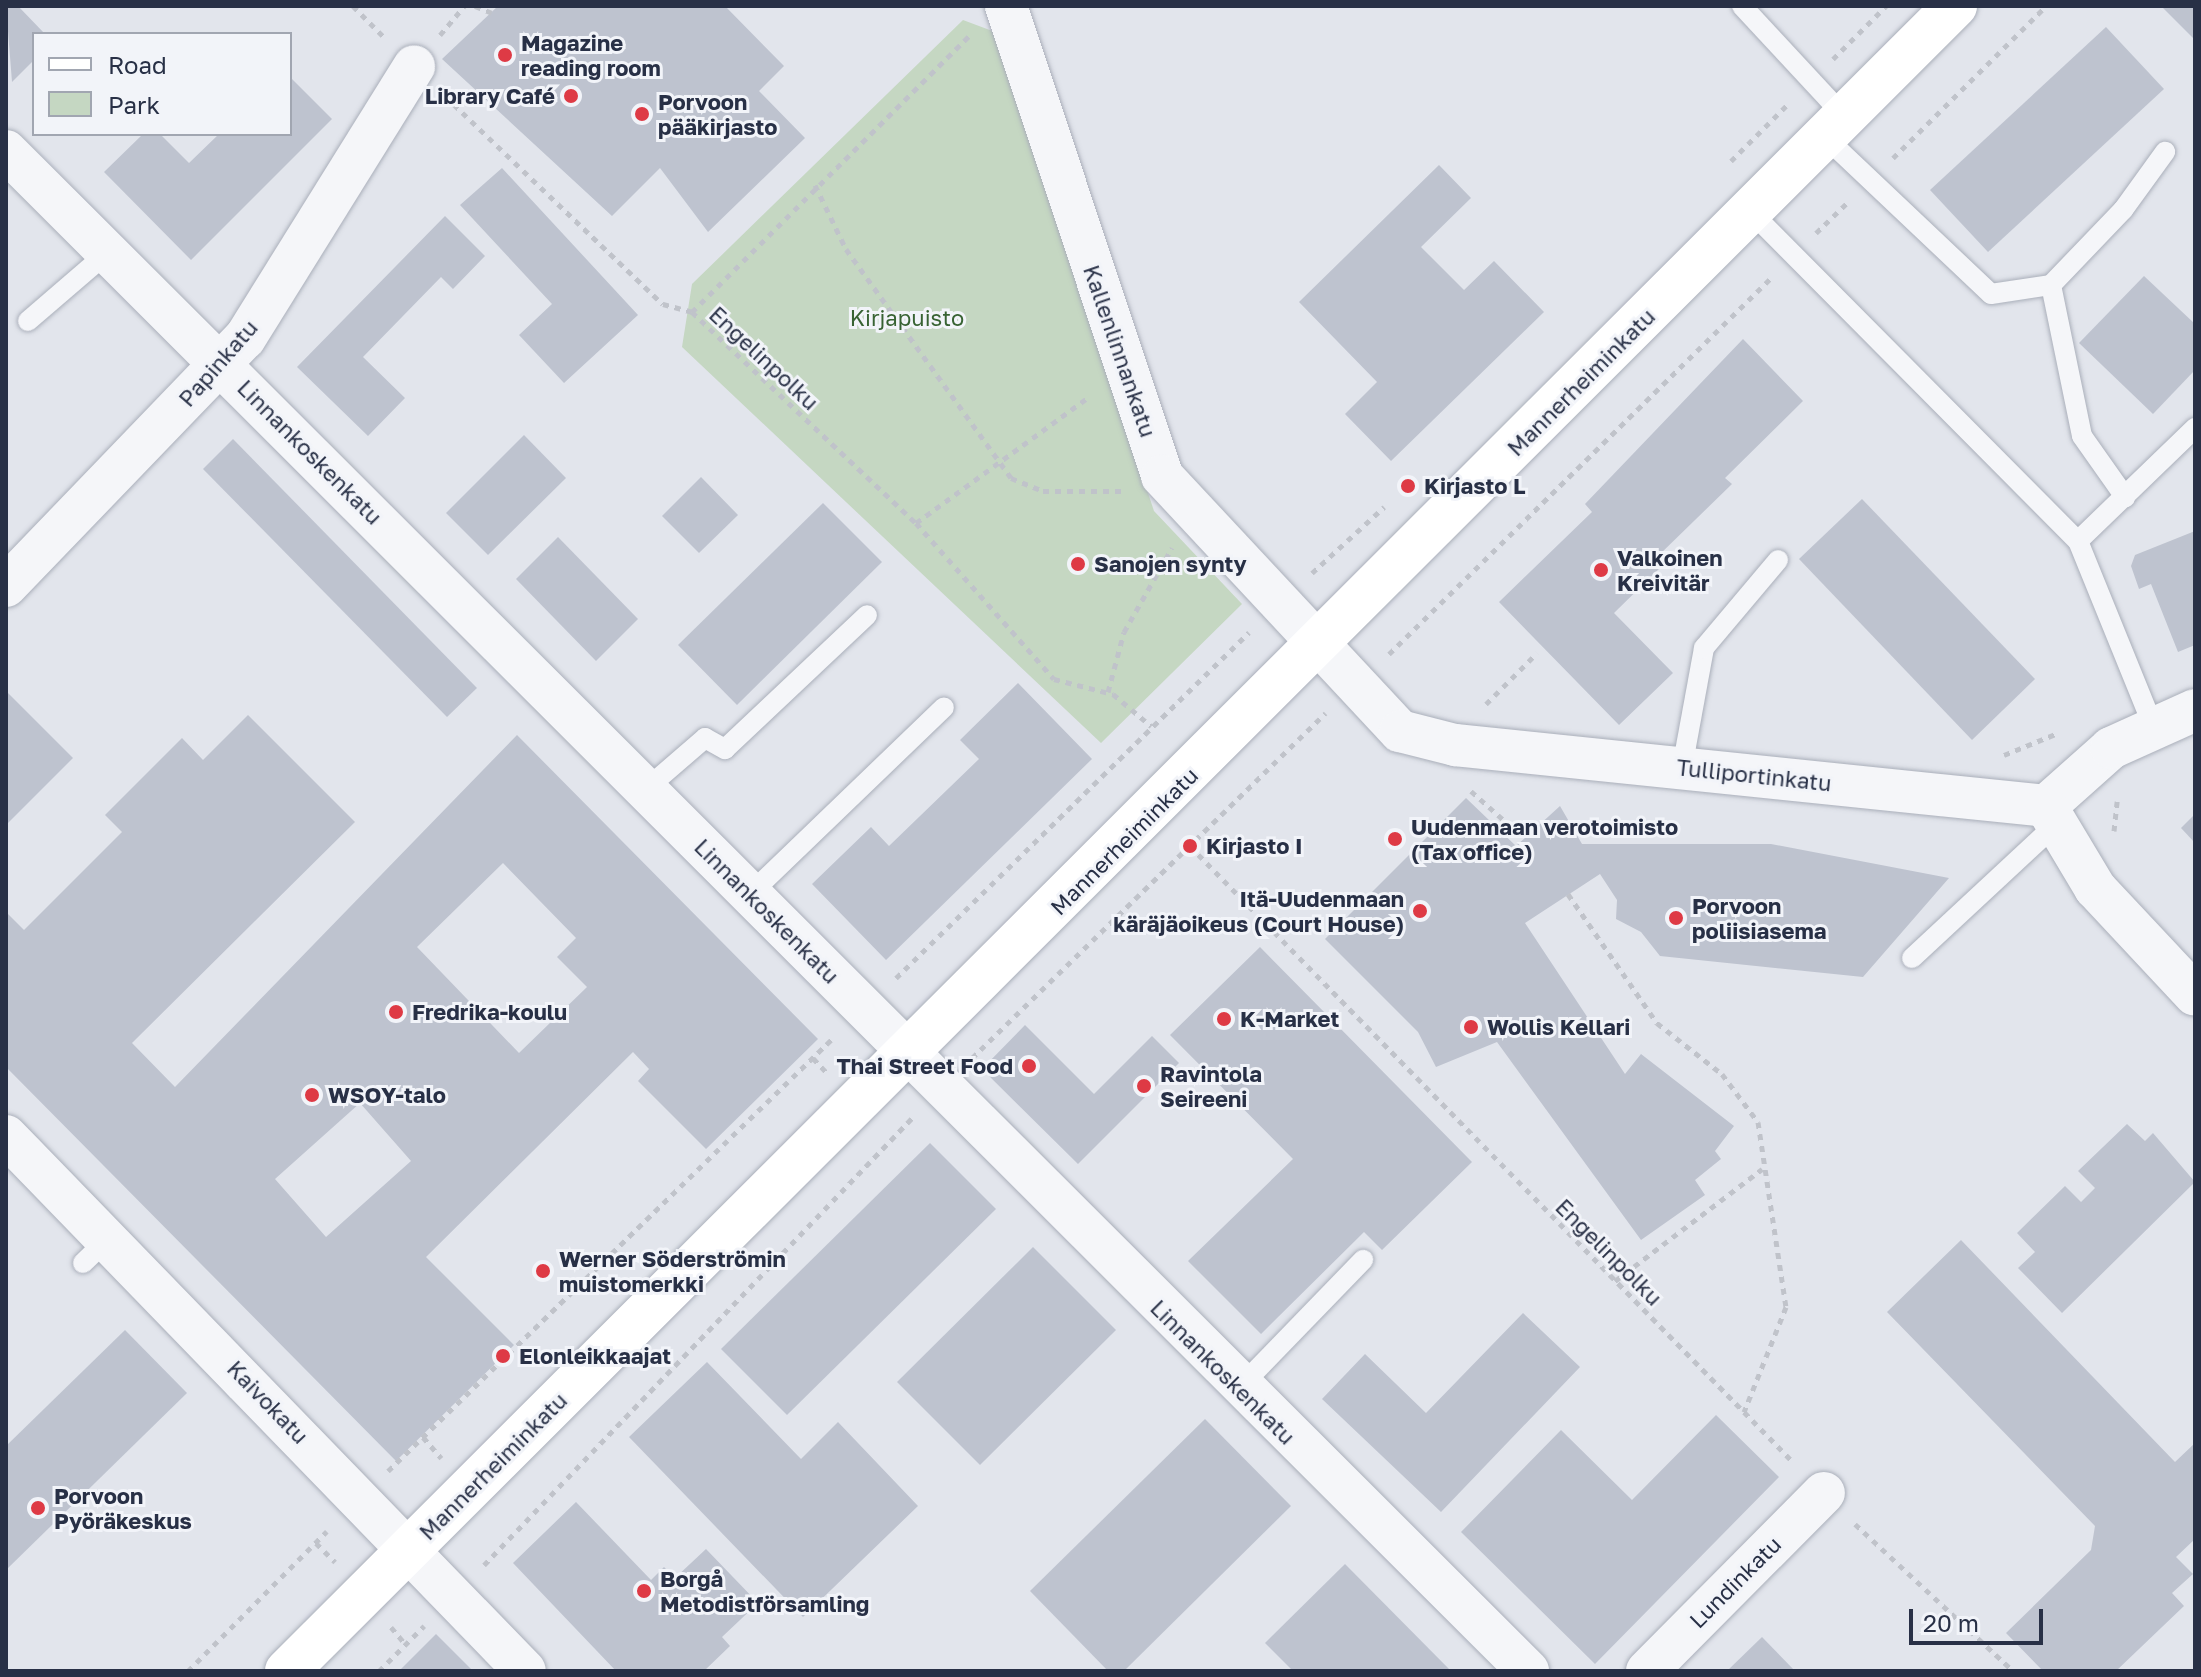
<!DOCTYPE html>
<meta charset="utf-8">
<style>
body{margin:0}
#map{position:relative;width:2201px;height:1677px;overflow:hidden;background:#e2e5ec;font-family:"Golos Text",sans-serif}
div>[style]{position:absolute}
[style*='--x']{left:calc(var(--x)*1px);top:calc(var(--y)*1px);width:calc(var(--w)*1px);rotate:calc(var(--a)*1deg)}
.green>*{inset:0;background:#c5d7c2}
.building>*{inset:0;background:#bec3cf}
.path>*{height:5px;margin-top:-2.5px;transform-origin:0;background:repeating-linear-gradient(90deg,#c0c3ca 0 6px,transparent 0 12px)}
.roads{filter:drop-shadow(0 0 2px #aaafba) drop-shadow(0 0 2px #aaafba)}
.lane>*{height:20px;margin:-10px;padding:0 10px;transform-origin:10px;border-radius:10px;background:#f5f6f9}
.street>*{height:42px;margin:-21px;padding:0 21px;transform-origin:21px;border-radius:21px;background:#f5f6f9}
.secondary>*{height:44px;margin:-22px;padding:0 22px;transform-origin:22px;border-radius:22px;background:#fff}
.dots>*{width:22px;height:22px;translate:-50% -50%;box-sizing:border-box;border:4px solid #f2f4f9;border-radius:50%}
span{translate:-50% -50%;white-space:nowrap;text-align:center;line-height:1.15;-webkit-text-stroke:6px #f2f4f9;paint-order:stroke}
.poi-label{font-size:22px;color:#283046;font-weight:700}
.left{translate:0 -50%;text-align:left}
.right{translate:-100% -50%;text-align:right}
.park-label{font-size:22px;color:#386333}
.street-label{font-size:22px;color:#283046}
.frame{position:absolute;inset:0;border:8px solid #283046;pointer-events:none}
.legend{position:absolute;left:32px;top:32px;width:260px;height:104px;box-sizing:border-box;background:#f2f4f9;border:2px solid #a1a6b1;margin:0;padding:10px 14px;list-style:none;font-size:24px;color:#283046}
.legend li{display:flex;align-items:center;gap:16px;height:40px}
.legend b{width:40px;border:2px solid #a1a6b1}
.scale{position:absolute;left:1909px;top:1609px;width:134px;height:36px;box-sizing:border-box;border:4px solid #283046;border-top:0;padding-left:10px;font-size:24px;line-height:28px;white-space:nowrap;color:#283046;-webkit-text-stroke:6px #f2f4f9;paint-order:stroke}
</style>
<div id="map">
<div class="green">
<div style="clip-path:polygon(963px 20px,995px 32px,1154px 511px,1242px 604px,1101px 743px,682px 347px,692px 284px)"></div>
</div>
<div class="building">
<div style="clip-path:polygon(6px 6px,18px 6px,45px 34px,34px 34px,34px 60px,12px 82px)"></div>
<div style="clip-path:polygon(498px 6px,725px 6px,784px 66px,759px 91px,805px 138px,708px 232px,660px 168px,612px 216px,442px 59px)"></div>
<div style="clip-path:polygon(2161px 6px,2195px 6px,2195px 40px)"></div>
<div style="clip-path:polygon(2106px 27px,2164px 89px,1988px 252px,1930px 190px)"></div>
<div style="clip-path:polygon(290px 77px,332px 119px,191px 260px,104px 172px,143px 134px,160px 134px,189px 163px,219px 134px,290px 134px)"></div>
<div style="clip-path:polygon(1439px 165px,1471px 198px,1421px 247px,1464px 290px,1494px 261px,1544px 312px,1391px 461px,1345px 414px,1377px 382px,1299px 302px)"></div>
<div style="clip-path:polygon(502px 168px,638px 315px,564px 383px,519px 335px,552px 304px,460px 205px)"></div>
<div style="clip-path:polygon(445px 216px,485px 256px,453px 289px,441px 277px,363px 357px,405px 398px,368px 436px,297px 367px)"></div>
<div style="clip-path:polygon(2144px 276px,2195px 324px,2195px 370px,2153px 414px,2079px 343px)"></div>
<div style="clip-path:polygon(1743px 339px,1803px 401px,1725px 478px,1732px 484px,1656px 558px,1663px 565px,1614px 613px,1673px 673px,1619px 725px,1499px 602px,1592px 512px,1585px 504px)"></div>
<div style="clip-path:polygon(524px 435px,566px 478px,488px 555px,446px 513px)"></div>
<div style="clip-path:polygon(233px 439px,477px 688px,447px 717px,203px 469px)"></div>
<div style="clip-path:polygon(701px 477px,738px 515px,699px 553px,662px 516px)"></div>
<div style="clip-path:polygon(1862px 499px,2035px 679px,1972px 740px,1799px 559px)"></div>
<div style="clip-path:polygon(823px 503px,882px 562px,737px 705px,678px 645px)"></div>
<div style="clip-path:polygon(2195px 531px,2195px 645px,2178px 652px,2151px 584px,2139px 589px,2131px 566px,2135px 555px)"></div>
<div style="clip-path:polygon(558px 537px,638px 619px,596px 661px,516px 579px)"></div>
<div style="clip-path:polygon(1018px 683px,1092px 759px,886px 960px,812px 884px,871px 827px,889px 846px,979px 759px,960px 740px)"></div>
<div style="clip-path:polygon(6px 691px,73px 758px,6px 825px)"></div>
<div style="clip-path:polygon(evenodd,248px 715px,355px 822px,132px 1043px,175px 1087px,517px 735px,818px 1039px,706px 1149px,638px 1081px,649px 1069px,633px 1052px,426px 1257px,514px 1345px,396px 1461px,6px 1067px,6px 912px,24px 930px,122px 832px,105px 815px,182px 738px,203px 760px,248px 715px,503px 863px,576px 938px,557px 957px,587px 987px,519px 1053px,417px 947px,503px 863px,248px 715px,360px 1103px,411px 1161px,326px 1237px,275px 1179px,360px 1103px)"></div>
<div style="clip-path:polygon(1466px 798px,1516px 846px,1560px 806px,1582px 844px,1771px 844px,1949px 878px,1863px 977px,1660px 956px,1641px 932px,1616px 919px,1617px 900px,1600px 874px,1525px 923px,1625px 1074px,1641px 1054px,1734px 1126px,1715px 1151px,1721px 1159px,1695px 1180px,1705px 1195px,1641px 1240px,1497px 1042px,1436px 1067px,1418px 1032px,1325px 939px)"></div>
<div style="clip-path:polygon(2195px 814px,2195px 843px,2181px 828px)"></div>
<div style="clip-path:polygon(1260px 947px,1472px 1162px,1382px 1250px,1364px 1232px,1261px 1334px,1188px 1261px,1293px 1159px,1170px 1035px)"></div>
<div style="clip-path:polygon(1025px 1025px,1094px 1094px,1152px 1036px,1179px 1063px,1078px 1164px,982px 1069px)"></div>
<div style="clip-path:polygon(2127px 1124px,2145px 1141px,2153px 1133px,2195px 1182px,2062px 1313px,2018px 1268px,2035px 1252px,2017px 1233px,2065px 1186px,2081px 1202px,2095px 1188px,2078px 1171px)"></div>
<div style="clip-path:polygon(930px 1143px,996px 1209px,787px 1415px,721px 1349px)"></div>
<div style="clip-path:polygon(1961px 1240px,2175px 1462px,2195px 1443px,2195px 1539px,2176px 1557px,2193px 1574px,2172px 1593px,2184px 1606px,2116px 1671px,2043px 1671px,2006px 1633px,2091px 1550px,2095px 1526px,1887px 1312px)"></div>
<div style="clip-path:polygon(1033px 1247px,1116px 1330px,980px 1465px,897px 1382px)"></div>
<div style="clip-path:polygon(1523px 1313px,1580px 1367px,1441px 1512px,1322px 1399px,1365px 1354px,1426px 1413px)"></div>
<div style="clip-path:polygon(125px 1330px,187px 1393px,6px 1570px,6px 1446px)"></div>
<div style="clip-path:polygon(707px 1362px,801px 1459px,838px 1422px,918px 1506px,803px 1617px,629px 1437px)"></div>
<div style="clip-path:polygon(1716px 1415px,1779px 1477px,1595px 1664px,1461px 1532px,1561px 1430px,1632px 1500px)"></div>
<div style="clip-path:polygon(1205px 1419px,1291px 1506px,1124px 1671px,1108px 1671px,1030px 1591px)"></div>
<div style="clip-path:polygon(576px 1502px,651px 1580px,664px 1567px,675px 1578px,706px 1549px,758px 1603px,722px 1637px,730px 1646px,704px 1671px,616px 1671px,513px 1563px)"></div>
<div style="clip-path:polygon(1345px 1564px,1451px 1671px,1293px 1671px,1265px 1643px)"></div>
<div style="clip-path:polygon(436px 1634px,473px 1671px,399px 1671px)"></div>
<div style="clip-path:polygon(1762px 1637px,1795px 1671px,1727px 1671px)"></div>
</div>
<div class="path">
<div style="--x:353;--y:6;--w:42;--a:45"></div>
<div style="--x:475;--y:6;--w:18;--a:22"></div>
<div style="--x:440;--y:35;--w:38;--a:-50"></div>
<div style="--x:1833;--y:59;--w:75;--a:-45"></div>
<div style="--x:445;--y:96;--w:301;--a:43.7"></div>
<div style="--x:663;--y:304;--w:30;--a:15"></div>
<div style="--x:692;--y:312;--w:308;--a:43.3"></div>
<div style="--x:916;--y:523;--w:208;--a:48.5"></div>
<div style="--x:1054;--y:679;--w:61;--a:14.3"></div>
<div style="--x:1113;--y:694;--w:50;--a:40.1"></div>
<div style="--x:1893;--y:158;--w:216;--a:-44.8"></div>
<div style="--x:1731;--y:161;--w:82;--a:-45"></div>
<div style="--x:815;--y:185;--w:71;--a:64.2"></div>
<div style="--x:846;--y:249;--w:282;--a:54.2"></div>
<div style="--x:1011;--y:478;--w:35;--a:22"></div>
<div style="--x:1043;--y:491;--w:80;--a:0"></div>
<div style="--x:1816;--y:233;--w:46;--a:-44.1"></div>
<div style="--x:692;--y:312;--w:391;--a:-44.9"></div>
<div style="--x:916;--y:523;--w:215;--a:-36.1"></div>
<div style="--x:1312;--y:573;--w:98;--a:-42.5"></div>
<div style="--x:1389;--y:654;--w:537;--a:-44.55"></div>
<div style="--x:1108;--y:692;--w:62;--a:-75.1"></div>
<div style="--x:1124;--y:632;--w:97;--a:-60.3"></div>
<div style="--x:1486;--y:704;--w:72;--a:-45"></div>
<div style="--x:2004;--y:755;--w:58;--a:-22.2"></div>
<div style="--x:1471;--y:791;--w:71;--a:41.6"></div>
<div style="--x:2114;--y:831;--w:30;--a:-84"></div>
<div style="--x:1190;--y:846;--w:863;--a:45.61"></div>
<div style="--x:1568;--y:894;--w:157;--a:55.4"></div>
<div style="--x:1657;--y:1023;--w:83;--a:38.1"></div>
<div style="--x:1722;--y:1074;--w:60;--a:53.1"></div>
<div style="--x:1758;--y:1122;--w:187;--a:81.4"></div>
<div style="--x:1786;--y:1307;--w:113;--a:111.8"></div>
<div style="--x:896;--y:978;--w:494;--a:-44.4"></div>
<div style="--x:813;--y:1058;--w:19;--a:47"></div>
<div style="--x:972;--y:1058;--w:494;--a:-44.3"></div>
<div style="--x:1615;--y:1281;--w:185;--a:-37.3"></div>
<div style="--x:423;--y:1437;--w:28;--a:49"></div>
<div style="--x:388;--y:1471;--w:622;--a:-44.22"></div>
<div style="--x:1855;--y:1524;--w:216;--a:42.9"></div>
<div style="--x:316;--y:1543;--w:27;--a:45"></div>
<div style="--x:484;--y:1565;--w:622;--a:-46.24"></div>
<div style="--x:391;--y:1627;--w:23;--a:50"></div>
<div style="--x:188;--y:1671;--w:197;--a:-45.2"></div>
<div style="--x:379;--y:1671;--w:64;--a:-45"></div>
</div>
<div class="roads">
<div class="lane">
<div style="--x:1742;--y:6;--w:151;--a:47.1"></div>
<div style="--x:1825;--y:137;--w:228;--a:43.4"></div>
<div style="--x:1991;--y:294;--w:61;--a:-8.5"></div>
<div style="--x:2051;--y:285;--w:104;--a:-46.2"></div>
<div style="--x:2123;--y:210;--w:72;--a:-54.1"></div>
<div style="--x:1751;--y:212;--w:464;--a:45.2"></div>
<div style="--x:2078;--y:541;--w:202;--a:67.9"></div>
<div style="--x:2051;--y:285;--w:154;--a:78.4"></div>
<div style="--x:2082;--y:436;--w:75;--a:54.8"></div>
<div style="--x:28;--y:321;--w:104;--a:-40.7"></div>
<div style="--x:2078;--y:541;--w:163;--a:-44"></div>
<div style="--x:1682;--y:768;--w:122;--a:-79.6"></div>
<div style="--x:1704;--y:648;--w:115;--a:-49.9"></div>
<div style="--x:646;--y:789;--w:78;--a:-40.8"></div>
<div style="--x:705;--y:738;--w:23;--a:29"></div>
<div style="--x:725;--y:749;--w:195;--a:-43.3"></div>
<div style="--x:750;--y:894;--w:269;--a:-43.9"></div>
<div style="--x:1912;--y:958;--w:197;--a:-42.9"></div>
<div style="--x:83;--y:1263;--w:35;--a:-44"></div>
<div style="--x:1238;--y:1389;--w:180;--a:-45.9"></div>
</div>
<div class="street">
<div style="--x:1006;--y:6;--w:495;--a:71.6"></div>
<div style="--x:1162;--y:476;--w:349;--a:47"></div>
<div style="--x:1400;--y:731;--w:57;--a:14.3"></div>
<div style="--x:1455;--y:745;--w:594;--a:5.89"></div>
<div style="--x:2046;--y:806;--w:87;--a:-41.7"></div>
<div style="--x:2111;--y:748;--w:92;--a:-24.3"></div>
<div style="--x:6;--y:151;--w:2151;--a:44.96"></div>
<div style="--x:6;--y:586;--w:344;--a:-46.1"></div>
<div style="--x:245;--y:338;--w:320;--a:-58.1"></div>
<div style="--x:2046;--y:806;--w:96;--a:59.1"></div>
<div style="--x:2095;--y:888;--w:146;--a:46.9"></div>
<div style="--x:6;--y:1136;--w:745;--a:45.87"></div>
<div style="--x:1647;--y:1671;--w:251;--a:-45.2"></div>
</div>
<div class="secondary">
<div style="--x:287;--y:1671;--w:2357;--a:-44.95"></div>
</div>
</div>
<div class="dots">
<div style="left:505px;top:55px;background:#de3a45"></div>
<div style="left:571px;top:96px;background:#de3a45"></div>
<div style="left:642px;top:114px;background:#de3a45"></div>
<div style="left:1408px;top:486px;background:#de3a45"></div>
<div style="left:1078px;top:564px;background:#de3a45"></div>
<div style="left:1601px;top:570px;background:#de3a45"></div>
<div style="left:1395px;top:839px;background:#de3a45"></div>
<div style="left:1190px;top:846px;background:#de3a45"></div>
<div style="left:1420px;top:911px;background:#de3a45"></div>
<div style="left:1676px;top:918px;background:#de3a45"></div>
<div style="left:396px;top:1012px;background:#de3a45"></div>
<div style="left:1224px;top:1019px;background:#de3a45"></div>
<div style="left:1471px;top:1027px;background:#de3a45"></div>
<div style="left:1029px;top:1066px;background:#de3a45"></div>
<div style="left:1144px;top:1086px;background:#de3a45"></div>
<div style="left:312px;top:1095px;background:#de3a45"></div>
<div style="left:543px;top:1271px;background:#de3a45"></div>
<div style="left:503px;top:1356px;background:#de3a45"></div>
<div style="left:38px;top:1508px;background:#de3a45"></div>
<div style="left:644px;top:1591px;background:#de3a45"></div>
</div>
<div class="poi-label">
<span class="left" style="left:521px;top:55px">Magazine<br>reading room</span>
<span class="right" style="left:555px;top:96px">Library Café</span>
<span class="left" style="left:658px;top:114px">Porvoon<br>pääkirjasto</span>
<span class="left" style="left:1424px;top:486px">Kirjasto L</span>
<span class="left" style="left:1617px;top:570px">Valkoinen<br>Kreivitär</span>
<span class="left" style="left:1094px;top:564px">Sanojen synty</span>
<span class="left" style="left:1411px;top:839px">Uudenmaan verotoimisto<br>(Tax office)</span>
<span class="left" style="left:1206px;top:846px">Kirjasto I</span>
<span class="right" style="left:1404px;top:911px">Itä-Uudenmaan<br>käräjäoikeus (Court House)</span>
<span class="left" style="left:1692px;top:918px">Porvoon<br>poliisiasema</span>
<span class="left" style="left:412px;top:1012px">Fredrika-koulu</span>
<span class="left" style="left:1240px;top:1019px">K-Market</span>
<span class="left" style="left:1487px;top:1027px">Wollis Kellari</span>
<span class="right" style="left:1013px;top:1066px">Thai Street Food</span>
<span class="left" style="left:1160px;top:1086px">Ravintola<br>Seireeni</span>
<span class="left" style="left:328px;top:1095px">WSOY-talo</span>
<span class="left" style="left:559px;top:1271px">Werner Söderströmin<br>muistomerkki</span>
<span class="left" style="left:519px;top:1356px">Elonleikkaajat</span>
<span class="left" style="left:54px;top:1508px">Porvoon<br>Pyöräkeskus</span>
<span class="left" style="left:660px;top:1591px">Borgå<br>Metodistförsamling</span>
</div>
<div class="park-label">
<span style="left:907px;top:318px">Kirjapuisto</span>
</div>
<div class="street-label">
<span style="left:1120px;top:351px;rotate:71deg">Kallenlinnankatu</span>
<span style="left:764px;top:358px;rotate:43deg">Engelinpolku</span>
<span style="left:218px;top:363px;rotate:-49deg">Papinkatu</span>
<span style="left:1581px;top:382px;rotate:-45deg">Mannerheiminkatu</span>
<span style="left:310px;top:452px;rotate:45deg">Linnankoskenkatu</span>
<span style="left:1754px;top:775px;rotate:6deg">Tulliportinkatu</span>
<span style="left:1124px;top:841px;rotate:-45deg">Mannerheiminkatu</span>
<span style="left:767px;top:911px;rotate:45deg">Linnankoskenkatu</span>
<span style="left:1609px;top:1252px;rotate:45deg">Engelinpolku</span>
<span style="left:1223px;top:1372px;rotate:45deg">Linnankoskenkatu</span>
<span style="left:268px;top:1402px;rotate:46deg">Kaivokatu</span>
<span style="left:493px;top:1466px;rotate:-45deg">Mannerheiminkatu</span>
<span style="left:1735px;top:1582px;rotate:-45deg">Lundinkatu</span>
</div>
<div class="frame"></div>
<ul class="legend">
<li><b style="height:10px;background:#fff"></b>Road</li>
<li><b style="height:22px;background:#c5d7c2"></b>Park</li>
</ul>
<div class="scale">20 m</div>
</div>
